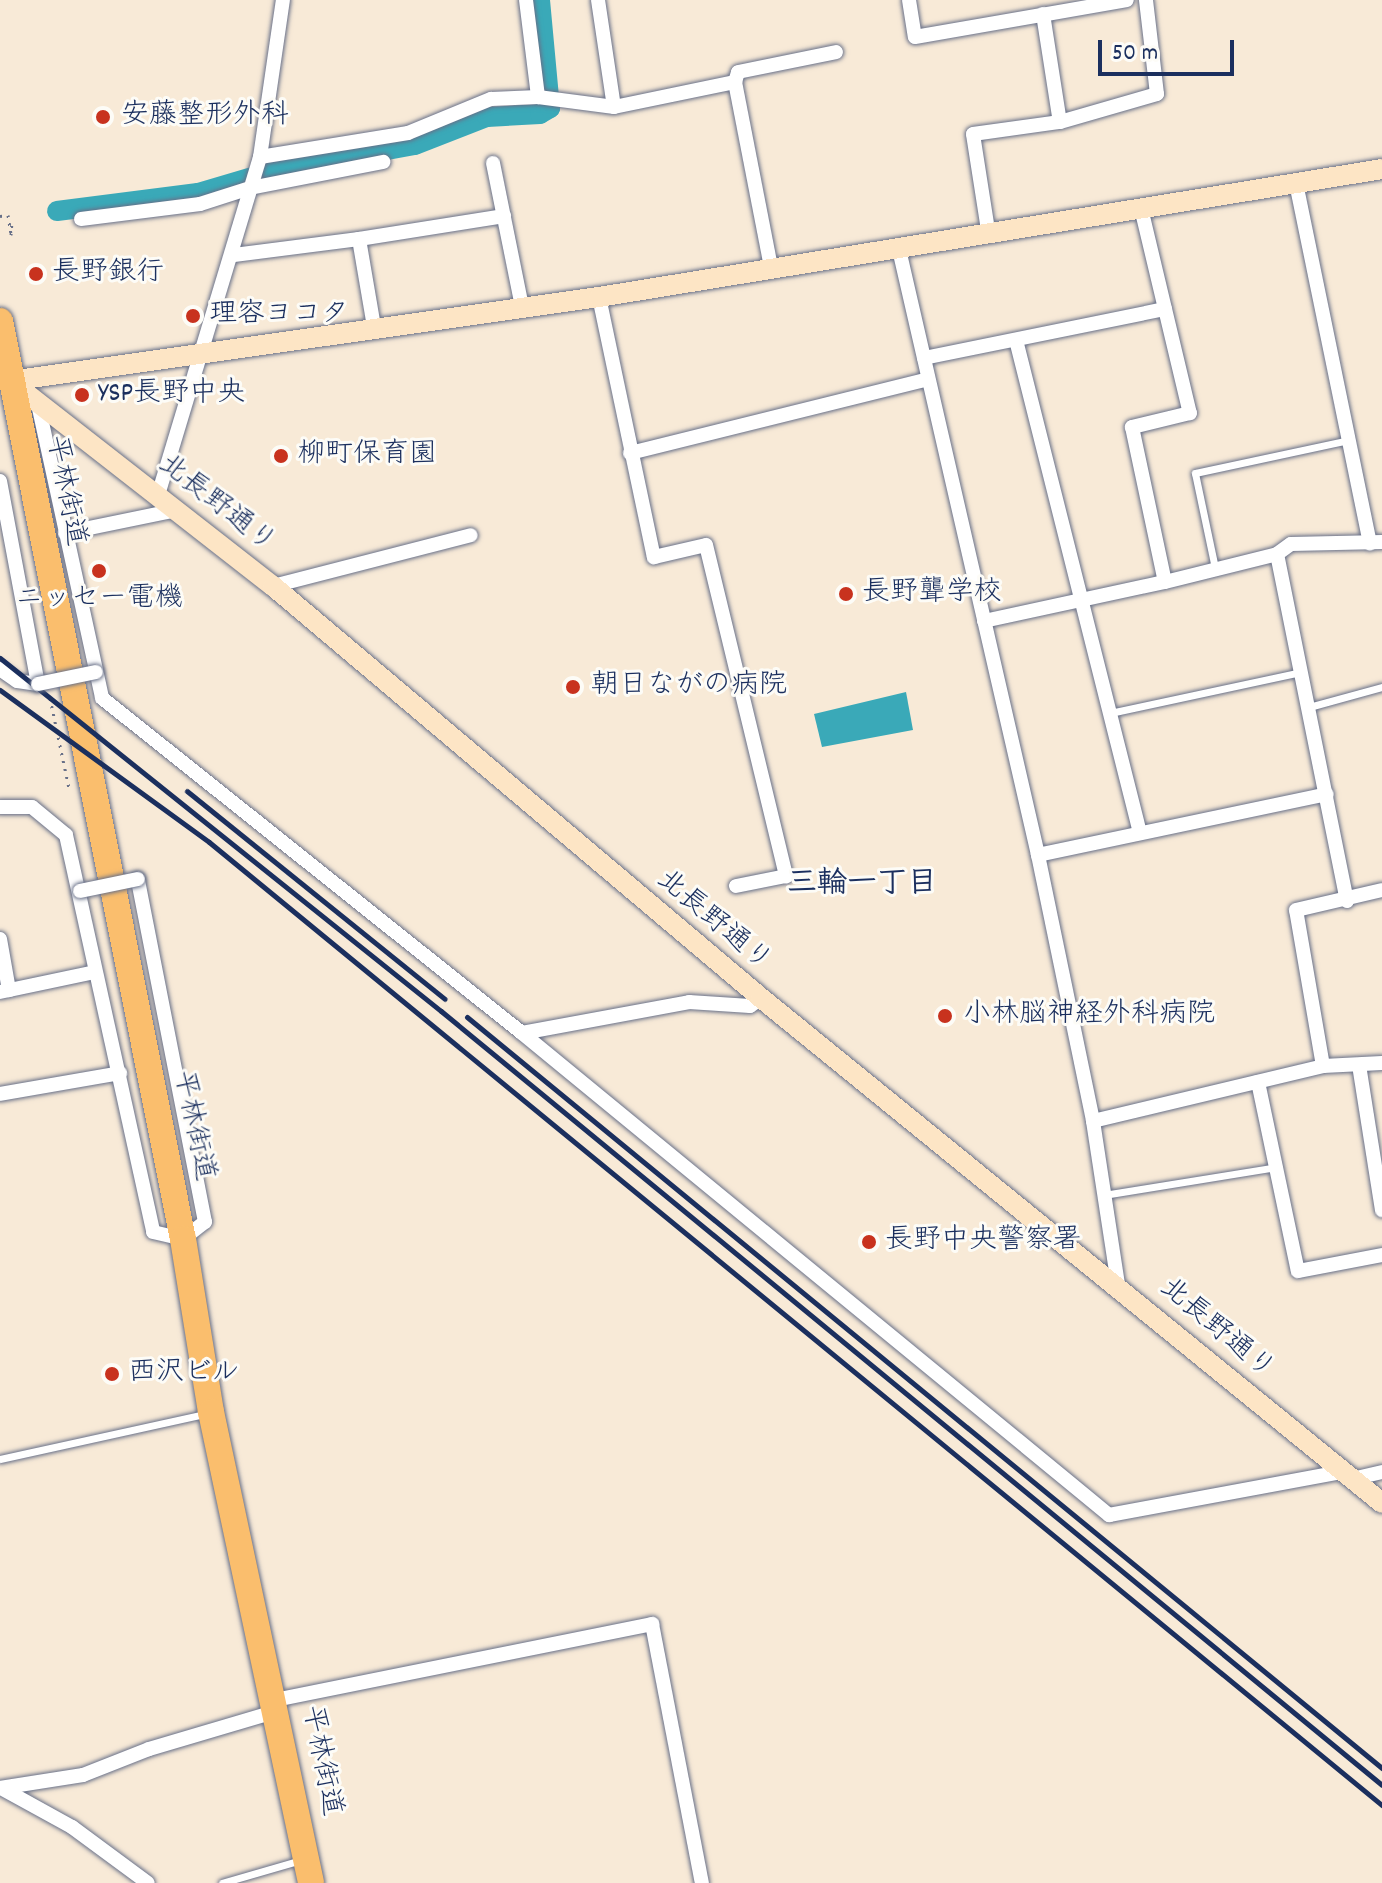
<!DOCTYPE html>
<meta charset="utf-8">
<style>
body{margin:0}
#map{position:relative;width:1382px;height:1883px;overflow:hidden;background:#f8ead7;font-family:Dekko,"Klee One",sans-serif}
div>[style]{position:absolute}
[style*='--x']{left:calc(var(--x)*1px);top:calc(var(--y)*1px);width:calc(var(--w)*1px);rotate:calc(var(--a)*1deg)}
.water>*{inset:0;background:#3aa9b8}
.canal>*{height:20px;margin:-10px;padding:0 10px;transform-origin:10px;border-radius:10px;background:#3aa9b8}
.path>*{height:3px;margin-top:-1.5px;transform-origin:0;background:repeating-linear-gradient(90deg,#687088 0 2px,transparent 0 8px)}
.roads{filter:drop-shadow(0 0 2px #687088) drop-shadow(0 0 2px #687088)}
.lane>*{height:7px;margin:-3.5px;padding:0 3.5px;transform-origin:3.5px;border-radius:3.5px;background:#fff}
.street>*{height:14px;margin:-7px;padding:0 7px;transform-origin:7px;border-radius:7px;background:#fff}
.secondary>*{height:20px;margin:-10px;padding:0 10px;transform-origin:10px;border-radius:10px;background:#fde5c5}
.highway>*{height:26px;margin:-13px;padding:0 13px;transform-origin:13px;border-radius:13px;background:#fabe6d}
.rail>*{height:5px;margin:-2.5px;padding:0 2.5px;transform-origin:2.5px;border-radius:2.5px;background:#1b2f5e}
.bridges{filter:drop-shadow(0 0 2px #687088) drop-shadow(0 0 2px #687088)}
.street-bridge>*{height:14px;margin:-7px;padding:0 7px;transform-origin:7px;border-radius:7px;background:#fff}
.dots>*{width:22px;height:22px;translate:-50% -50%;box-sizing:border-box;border:4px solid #fdfcf7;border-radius:50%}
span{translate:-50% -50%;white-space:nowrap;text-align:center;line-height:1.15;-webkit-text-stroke:6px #fdfcf7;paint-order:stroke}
.poi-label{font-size:28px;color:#1b2f5e}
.left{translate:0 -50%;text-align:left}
.street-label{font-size:28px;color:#1b2f5e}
.neighbourhood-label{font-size:30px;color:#1b2f5e;font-weight:700}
.scale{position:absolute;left:1098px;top:40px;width:136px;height:36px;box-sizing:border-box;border:4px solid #1b2f5e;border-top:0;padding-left:10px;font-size:24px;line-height:28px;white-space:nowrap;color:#1b2f5e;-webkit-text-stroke:6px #fdfcf7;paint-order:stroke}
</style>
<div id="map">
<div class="water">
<div style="clip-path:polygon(906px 692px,913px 730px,822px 747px,814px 714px)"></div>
</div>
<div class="canal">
<div style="--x:57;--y:211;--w:142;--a:-7.3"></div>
<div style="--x:198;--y:193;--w:78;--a:-16.3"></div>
<div style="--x:273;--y:171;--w:144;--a:-10.4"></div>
<div style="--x:415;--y:145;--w:77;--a:-21.3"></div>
<div style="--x:487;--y:117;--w:53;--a:-3.2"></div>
<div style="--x:540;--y:114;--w:12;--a:-31"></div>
<div style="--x:550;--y:108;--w:108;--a:-95.3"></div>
</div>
<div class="path">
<div style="--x:0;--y:216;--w:8;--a:-7"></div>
<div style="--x:8;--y:215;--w:20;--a:81"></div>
<div style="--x:11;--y:235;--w:15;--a:-86"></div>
<div style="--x:50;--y:698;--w:92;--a:78.1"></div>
</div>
<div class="roads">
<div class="lane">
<div style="--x:1215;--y:568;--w:97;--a:-101.9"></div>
<div style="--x:1195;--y:473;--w:157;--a:-12.1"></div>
<div style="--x:1309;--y:707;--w:76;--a:-15.3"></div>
<div style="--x:1110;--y:713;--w:196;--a:-12.1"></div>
<div style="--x:1104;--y:1195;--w:174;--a:-9.2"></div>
<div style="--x:0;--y:1459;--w:210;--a:-12.4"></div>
<div style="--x:222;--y:1883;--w:82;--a:-16.2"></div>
</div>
<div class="street">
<div style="--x:526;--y:0;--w:98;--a:82.9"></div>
<div style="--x:598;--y:0;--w:108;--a:81.5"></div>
<div style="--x:909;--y:0;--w:37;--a:81"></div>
<div style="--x:915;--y:37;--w:215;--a:-9.9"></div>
<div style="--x:1043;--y:14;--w:109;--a:81.1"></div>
<div style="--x:735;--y:82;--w:188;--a:79"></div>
<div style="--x:260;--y:157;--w:150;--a:-9.2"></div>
<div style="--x:408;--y:133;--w:90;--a:-22.3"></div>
<div style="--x:491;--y:99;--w:47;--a:-2.4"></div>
<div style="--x:538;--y:97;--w:77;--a:7.5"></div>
<div style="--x:614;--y:107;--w:124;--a:-11.7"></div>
<div style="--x:735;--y:82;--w:10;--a:-73"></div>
<div style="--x:738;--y:72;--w:100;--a:-11.5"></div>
<div style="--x:493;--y:163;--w:147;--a:78.6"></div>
<div style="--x:1296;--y:183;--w:368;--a:78.4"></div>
<div style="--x:1141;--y:208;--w:211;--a:76.6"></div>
<div style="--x:1190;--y:413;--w:60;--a:166.4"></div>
<div style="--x:1132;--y:427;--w:158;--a:78"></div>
<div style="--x:81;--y:219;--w:120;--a:-7.2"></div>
<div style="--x:200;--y:204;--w:52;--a:-17.7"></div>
<div style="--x:250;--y:188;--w:136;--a:-11.1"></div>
<div style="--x:988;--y:230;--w:97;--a:-98.9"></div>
<div style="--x:973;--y:134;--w:88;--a:-7.9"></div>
<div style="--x:1060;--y:122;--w:101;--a:-16.1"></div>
<div style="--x:1157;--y:94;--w:95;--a:-96.7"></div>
<div style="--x:359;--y:239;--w:147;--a:-9"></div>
<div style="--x:898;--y:245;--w:626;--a:77.07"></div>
<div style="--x:1038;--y:855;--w:272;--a:78.3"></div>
<div style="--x:1093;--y:1121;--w:166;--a:81.3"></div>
<div style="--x:234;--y:255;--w:126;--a:-7.3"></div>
<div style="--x:359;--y:239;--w:89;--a:80.3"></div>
<div style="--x:599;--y:297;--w:266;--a:78.1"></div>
<div style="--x:654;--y:557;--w:53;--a:-13"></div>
<div style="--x:706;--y:545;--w:341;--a:76.4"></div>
<div style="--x:786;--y:876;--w:51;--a:168.7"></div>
<div style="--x:1016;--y:340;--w:508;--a:75.88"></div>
<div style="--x:924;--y:358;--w:246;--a:-11.5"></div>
<div style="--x:38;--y:404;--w:301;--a:77.7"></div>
<div style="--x:102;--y:698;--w:537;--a:38.58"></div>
<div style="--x:522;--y:1033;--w:760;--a:39.39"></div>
<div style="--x:1109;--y:1515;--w:236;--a:-10.5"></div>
<div style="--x:630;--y:453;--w:307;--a:-13.9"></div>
<div style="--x:0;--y:481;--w:207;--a:79.4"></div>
<div style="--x:38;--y:684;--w:21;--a:-172"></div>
<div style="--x:17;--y:681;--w:21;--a:-145"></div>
<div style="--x:158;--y:495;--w:353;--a:-73.2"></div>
<div style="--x:260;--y:157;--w:159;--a:-81.7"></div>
<div style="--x:65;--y:533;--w:114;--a:-11.6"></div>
<div style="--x:1277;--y:554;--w:354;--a:78.6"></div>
<div style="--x:273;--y:586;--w:204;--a:-14.4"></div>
<div style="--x:984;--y:621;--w:185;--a:-12.2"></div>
<div style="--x:1165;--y:582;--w:115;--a:-14"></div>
<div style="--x:1277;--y:554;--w:17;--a:-36"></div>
<div style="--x:1291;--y:544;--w:91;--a:-1.3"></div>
<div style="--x:0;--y:807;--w:32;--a:0"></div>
<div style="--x:32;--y:807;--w:44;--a:39.5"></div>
<div style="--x:66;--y:835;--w:406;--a:77.6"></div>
<div style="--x:153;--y:1232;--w:31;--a:13"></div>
<div style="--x:183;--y:1239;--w:28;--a:-38"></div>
<div style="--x:205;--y:1222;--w:349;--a:-101.1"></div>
<div style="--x:1038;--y:855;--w:295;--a:-11.9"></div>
<div style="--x:0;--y:939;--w:52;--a:80"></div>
<div style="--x:0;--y:992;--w:97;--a:-11.9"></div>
<div style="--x:522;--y:1033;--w:170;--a:-10.5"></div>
<div style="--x:689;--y:1002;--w:61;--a:3.8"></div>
<div style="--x:750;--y:1006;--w:14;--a:-36"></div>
<div style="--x:1359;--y:1065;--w:147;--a:81"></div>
<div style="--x:1323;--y:1066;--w:158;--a:-99.8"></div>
<div style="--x:1296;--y:910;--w:88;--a:-13.1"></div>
<div style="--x:1258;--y:1082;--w:193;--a:78.1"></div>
<div style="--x:1298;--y:1271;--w:86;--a:-10.8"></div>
<div style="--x:0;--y:1094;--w:122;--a:-9.9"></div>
<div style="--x:1093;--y:1121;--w:236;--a:-13.4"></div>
<div style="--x:1323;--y:1066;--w:59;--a:-2.9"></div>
<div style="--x:1352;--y:1479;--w:31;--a:-13"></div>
<div style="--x:275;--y:1700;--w:385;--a:-11.4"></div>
<div style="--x:652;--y:1624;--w:264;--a:79.1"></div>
<div style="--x:0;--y:1788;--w:84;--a:-8.9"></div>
<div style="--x:83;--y:1775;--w:71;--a:-21.5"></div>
<div style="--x:149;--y:1749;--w:134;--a:-16.5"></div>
<div style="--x:3;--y:1789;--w:79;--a:28.8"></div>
<div style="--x:72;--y:1827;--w:94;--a:36.4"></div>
</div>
<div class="secondary">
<div style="--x:9;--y:380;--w:335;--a:38"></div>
<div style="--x:273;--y:586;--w:639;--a:40.17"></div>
<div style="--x:761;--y:998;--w:800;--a:39.12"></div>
<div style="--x:10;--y:381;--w:595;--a:-8.12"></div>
<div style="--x:599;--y:297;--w:793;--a:-9.28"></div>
</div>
<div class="highway">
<div style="--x:0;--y:321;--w:936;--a:78.73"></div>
<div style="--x:183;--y:1239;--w:175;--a:80.8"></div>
<div style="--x:211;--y:1412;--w:481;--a:78"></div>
</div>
</div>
<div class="rail">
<div style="--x:0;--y:658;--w:565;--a:38.68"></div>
<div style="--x:441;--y:1011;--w:1218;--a:39.44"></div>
<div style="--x:0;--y:690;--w:258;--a:36"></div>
<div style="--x:209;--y:842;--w:1518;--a:39.39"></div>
<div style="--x:187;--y:791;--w:331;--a:38.9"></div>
<div style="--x:467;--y:1017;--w:1184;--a:39.38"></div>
</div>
<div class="bridges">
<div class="street-bridge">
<div style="--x:38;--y:684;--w:59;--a:-11.7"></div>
<div style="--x:80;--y:891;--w:59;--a:-11.7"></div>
</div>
</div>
<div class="dots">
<div style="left:103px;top:117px;background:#c8321e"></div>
<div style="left:36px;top:274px;background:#c8321e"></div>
<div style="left:193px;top:316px;background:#c8321e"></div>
<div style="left:82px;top:395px;background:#c8321e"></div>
<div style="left:281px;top:456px;background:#c8321e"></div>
<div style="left:99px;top:571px;background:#c8321e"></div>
<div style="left:846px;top:594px;background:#c8321e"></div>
<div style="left:573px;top:687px;background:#c8321e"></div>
<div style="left:945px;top:1016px;background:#c8321e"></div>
<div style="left:869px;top:1242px;background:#c8321e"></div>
<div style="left:112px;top:1374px;background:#c8321e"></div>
</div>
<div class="poi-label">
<span class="left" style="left:121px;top:117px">安藤整形外科</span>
<span class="left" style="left:52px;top:274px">長野銀行</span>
<span class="left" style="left:209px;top:316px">理容ヨコタ</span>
<span class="left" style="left:98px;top:395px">YSP長野中央</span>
<span class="left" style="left:297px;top:456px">柳町保育園</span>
<span class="left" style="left:862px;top:594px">長野聾学校</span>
<span style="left:99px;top:600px">ニッセー電機</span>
<span class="left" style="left:591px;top:687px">朝日ながの病院</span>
<span class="left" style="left:963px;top:1016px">小林脳神経外科病院</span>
<span class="left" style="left:885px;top:1242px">長野中央警察署</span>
<span class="left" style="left:128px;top:1374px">西沢ビル</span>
</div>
<div class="street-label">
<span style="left:64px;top:491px;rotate:79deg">平林街道</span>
<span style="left:216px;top:505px;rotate:38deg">北長野通り</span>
<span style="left:713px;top:922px;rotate:40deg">北長野通り</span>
<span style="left:192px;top:1126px;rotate:78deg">平林街道</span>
<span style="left:1216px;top:1330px;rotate:40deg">北長野通り</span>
<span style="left:320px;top:1761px;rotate:79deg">平林街道</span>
</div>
<div class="neighbourhood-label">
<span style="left:862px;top:886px">三輪一丁目</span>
</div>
<div class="scale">50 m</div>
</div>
